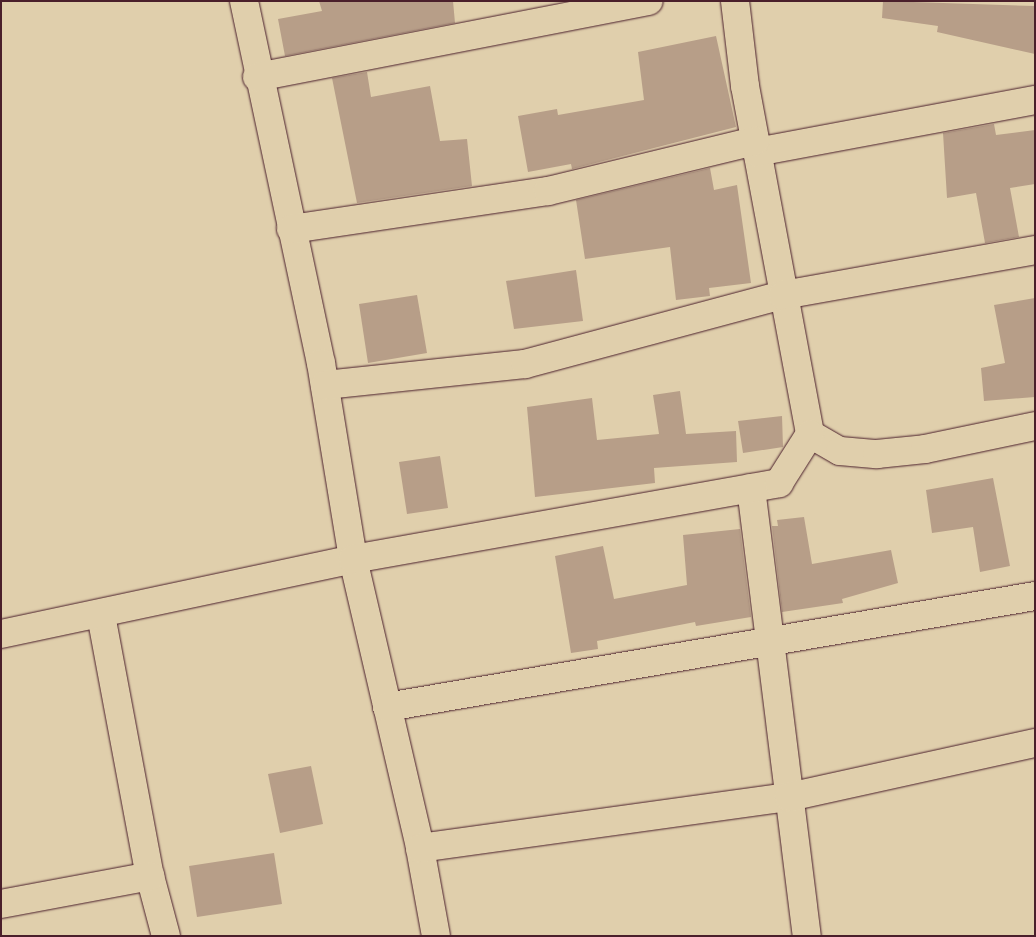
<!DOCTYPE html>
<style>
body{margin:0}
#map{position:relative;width:1036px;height:937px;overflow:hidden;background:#e0cfac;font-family:"Shantell Sans",sans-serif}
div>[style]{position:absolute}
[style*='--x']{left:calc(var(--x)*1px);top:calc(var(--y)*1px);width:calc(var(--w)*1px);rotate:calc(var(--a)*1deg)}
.building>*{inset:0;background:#b79e88}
.roads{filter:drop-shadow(0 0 1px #4a1f2b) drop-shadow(0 0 1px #4a1f2b)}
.street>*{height:28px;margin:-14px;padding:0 14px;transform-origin:14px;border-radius:14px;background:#e0cfac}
span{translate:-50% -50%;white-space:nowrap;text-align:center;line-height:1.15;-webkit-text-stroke:5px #e0cfac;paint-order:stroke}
.frame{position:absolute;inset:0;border:2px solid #4a1f2b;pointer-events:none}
</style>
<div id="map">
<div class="building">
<div style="clip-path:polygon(319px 1px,453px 1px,455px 23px,285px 56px,278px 19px,322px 11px)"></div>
<div style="clip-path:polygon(883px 1px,1035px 6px,1035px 54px,937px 32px,938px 26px,882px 18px)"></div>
<div style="clip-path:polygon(716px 36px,736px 127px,572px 169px,571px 164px,528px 172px,518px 116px,557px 109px,558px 115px,644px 100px,638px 52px)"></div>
<div style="clip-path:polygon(367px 72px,371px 97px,430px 86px,440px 141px,467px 139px,472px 186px,357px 203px,332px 78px)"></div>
<div style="clip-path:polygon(994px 124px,996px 135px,1035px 130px,1035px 184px,1010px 188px,1019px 237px,985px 243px,976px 193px,947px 198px,943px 133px)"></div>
<div style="clip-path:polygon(710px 168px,714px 190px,737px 185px,751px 283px,709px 288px,710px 296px,676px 300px,670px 247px,585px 259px,576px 200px)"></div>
<div style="clip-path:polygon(576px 270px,583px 321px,514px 329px,506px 281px)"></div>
<div style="clip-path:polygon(417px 295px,427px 353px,368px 363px,359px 304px)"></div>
<div style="clip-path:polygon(1035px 298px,1035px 397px,984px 401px,981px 368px,1005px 363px,994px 305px)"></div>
<div style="clip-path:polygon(680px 391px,686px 434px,736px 431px,737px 462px,654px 468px,655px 483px,535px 497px,527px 407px,592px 398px,597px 440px,659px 434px,653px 395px)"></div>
<div style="clip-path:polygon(782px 416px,783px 447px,743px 453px,738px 421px)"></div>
<div style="clip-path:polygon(440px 456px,448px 508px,407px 514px,399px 462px)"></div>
<div style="clip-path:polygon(993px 478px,1010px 566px,980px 572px,973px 527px,932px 533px,926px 490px)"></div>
<div style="clip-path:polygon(804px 517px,812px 564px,891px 550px,898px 583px,842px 599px,843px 603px,782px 612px,772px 526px,778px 526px,777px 520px)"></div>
<div style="clip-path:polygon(740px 529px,751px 617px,696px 626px,695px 622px,597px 641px,598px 649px,571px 653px,555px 556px,603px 546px,614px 599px,687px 585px,683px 535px)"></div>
<div style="clip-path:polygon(311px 766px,323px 824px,280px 833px,268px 774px)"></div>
<div style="clip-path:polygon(274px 853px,282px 904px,197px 917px,189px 866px)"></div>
</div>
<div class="roads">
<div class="street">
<div style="--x:244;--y:1;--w:370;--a:78"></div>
<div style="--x:321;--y:363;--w:199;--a:80.7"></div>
<div style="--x:353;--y:559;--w:297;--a:76.9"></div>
<div style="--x:420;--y:848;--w:89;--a:79.7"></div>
<div style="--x:735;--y:1;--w:86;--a:83.3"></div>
<div style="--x:745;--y:86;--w:354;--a:79.4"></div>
<div style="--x:810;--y:434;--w:34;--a:30"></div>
<div style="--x:840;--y:451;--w:37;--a:5"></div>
<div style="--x:877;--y:454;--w:48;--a:-5.9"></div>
<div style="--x:925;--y:449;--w:112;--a:-11.8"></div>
<div style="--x:257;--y:77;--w:399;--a:-11"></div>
<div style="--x:757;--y:152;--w:283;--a:-10.6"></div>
<div style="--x:291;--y:229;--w:260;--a:-8.4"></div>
<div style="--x:548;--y:191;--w:213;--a:-13.6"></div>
<div style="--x:325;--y:385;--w:201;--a:-6"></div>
<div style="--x:525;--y:364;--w:267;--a:-15"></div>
<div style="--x:783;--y:295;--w:256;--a:-10.1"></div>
<div style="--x:751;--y:488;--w:451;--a:82.9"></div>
<div style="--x:101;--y:615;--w:266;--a:79.4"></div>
<div style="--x:150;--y:876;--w:62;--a:75.1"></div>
<div style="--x:1;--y:634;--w:360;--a:-12"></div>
<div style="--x:353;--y:559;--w:433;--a:-10.1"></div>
<div style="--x:779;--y:483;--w:58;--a:-57.7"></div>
<div style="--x:387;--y:707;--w:657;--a:-9.72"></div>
<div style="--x:420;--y:848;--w:373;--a:-7.9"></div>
<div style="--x:789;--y:797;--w:252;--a:-12.4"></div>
<div style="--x:1;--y:904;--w:152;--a:-10.6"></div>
</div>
</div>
<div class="frame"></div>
</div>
